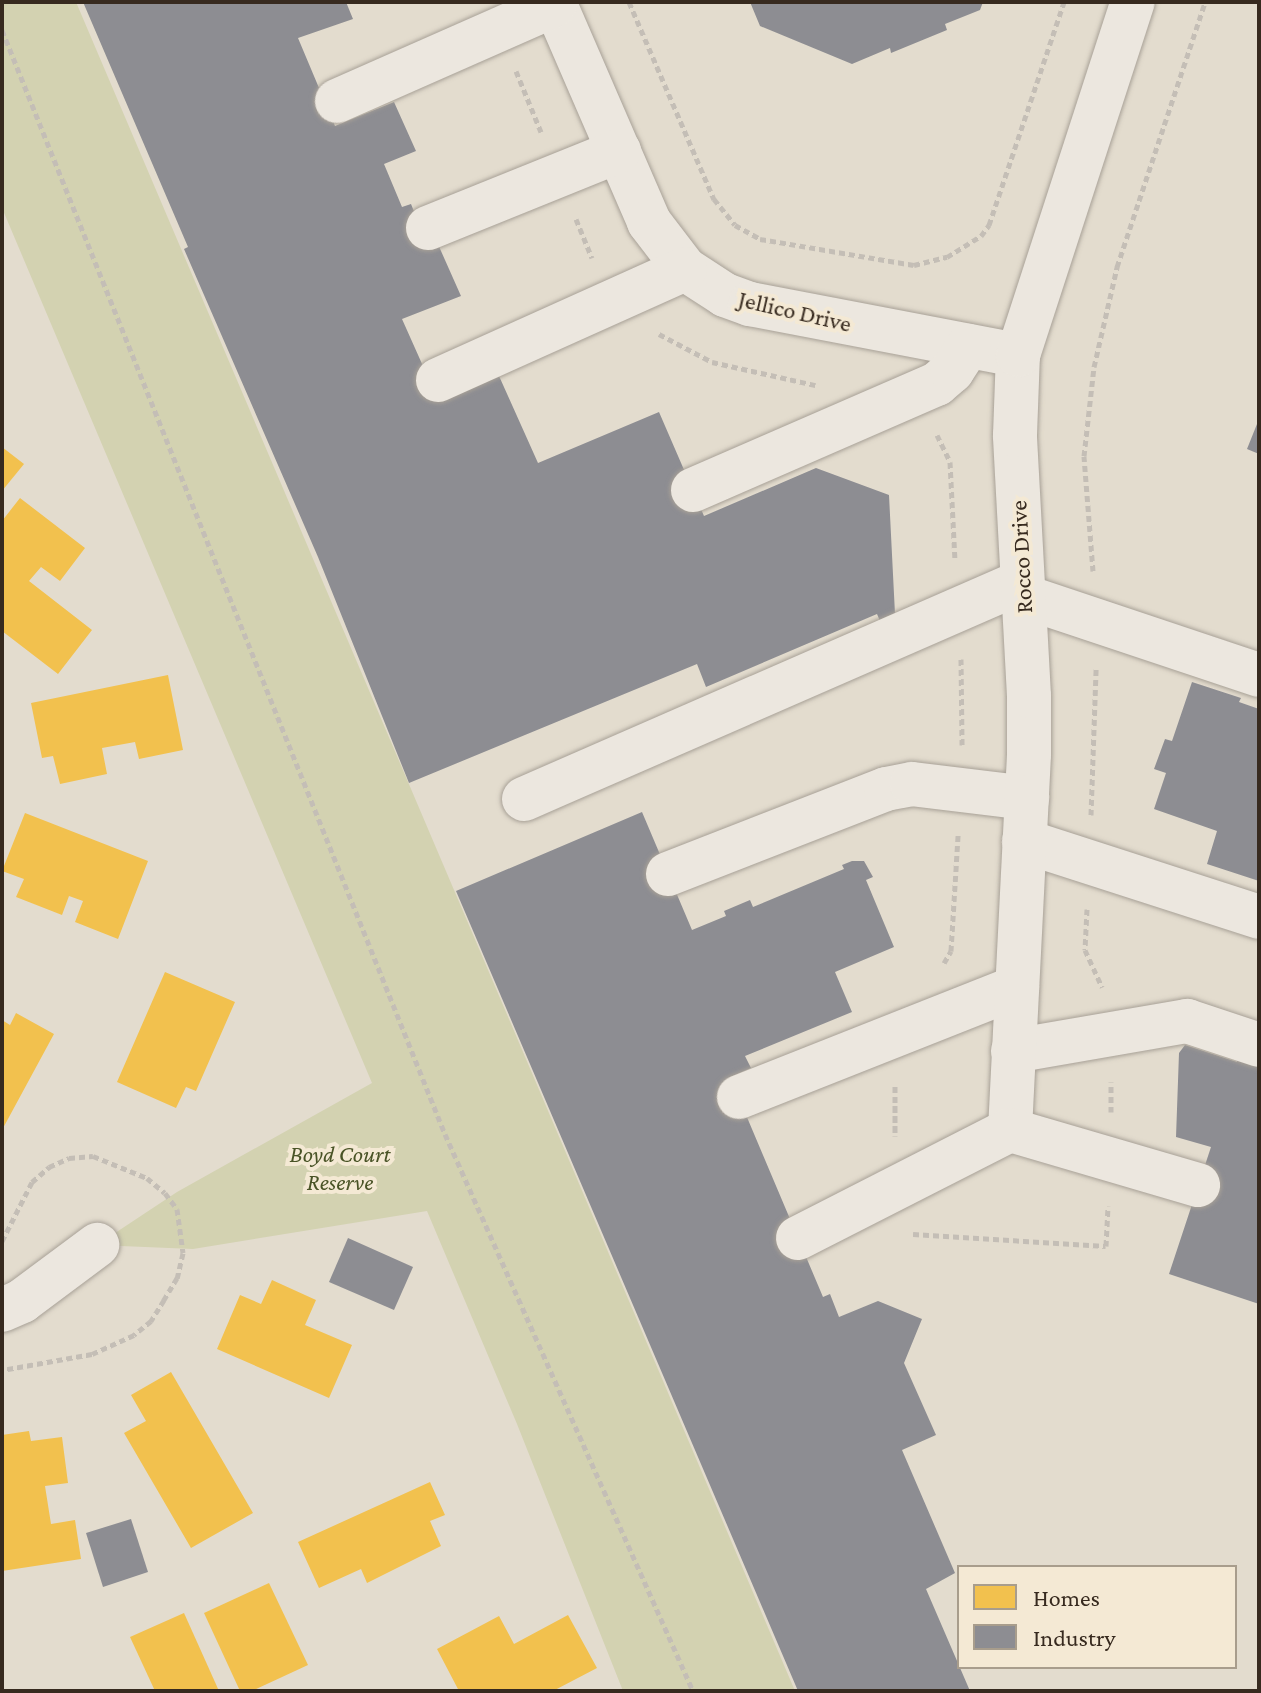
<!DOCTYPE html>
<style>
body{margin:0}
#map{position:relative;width:1261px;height:1693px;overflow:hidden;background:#e3dcce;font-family:"Crimson Pro",serif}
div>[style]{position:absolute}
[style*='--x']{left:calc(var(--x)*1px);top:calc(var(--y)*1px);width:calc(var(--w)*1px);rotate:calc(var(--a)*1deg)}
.green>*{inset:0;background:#d3d2b1}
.homes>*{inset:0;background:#f2c14e}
.industry>*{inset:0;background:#8d8d92}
.path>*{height:5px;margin-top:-2.5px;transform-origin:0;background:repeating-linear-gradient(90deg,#c4beb6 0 6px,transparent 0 10px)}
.roads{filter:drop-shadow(0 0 2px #a8a197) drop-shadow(0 0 2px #a8a197)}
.minor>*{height:44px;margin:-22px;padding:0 22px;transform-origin:22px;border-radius:22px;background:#ece7df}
span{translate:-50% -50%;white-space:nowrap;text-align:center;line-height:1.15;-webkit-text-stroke:8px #f4e9d4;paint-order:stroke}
.street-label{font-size:24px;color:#372a1f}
.park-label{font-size:24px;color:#495326;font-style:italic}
.frame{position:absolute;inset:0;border:4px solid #372a1f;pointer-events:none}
.legend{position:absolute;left:957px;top:1565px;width:280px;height:104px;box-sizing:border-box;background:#f4e9d4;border:2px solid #a89d8c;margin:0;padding:10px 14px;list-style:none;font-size:24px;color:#372a1f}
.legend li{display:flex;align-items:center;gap:16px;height:40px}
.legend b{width:40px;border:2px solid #a89d8c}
</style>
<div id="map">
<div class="green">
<div style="clip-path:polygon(2px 2px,76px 2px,795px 1691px,623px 1691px,517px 1424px,427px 1211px,193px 1249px,97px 1245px,177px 1192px,372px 1083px,2px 208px)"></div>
</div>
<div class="homes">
<div style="clip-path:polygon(2px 447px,24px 464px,2px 491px)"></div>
<div style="clip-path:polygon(20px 498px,85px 548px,60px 581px,41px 567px,29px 581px,92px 630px,58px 674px,2px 631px,2px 521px)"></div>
<div style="clip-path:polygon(168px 675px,183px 750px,139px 759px,135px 742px,102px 748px,107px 774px,60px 784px,53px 756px,42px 758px,31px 703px)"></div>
<div style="clip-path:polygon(25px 813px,148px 861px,118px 939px,75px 922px,83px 901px,69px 896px,62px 915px,16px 897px,24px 879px,2px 871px)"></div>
<div style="clip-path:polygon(165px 972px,235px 1002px,196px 1091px,186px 1087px,176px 1108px,117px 1082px)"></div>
<div style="clip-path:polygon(16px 1013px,54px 1034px,2px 1130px,2px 1020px,10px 1025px)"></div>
<div style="clip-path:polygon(272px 1280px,316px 1300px,305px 1325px,352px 1345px,329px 1398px,217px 1349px,240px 1295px,261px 1304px)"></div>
<div style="clip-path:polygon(171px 1372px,253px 1513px,191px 1548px,124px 1433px,146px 1421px,131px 1395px)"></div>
<div style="clip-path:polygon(29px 1431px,31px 1441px,62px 1437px,68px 1483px,45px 1486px,51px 1524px,75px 1520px,81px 1559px,2px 1571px,2px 1435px)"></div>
<div style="clip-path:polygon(430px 1482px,445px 1515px,430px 1521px,441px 1546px,367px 1583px,361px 1569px,319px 1588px,298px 1542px)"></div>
<div style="clip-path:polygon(269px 1583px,308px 1665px,252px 1691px,240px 1691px,204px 1613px)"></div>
<div style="clip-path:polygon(184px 1613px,219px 1691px,155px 1691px,130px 1637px)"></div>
<div style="clip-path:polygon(568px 1615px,597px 1668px,553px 1691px,459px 1691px,437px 1649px,499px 1616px,514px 1644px)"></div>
</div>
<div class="industry">
<div style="clip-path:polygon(83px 2px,346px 2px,353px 19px,298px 38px,335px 126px,394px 102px,416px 151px,384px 164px,402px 207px,411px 204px,428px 246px,437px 242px,461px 296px,402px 319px,435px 393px,495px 367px,538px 463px,659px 412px,704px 516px,816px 468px,889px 495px,895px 614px,880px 621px,877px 614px,706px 687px,697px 664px,409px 783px,318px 557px,184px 249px,188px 247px)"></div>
<div style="clip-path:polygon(750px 2px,983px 2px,980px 10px,945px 24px,947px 30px,891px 53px,890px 48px,852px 64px,760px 26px)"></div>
<div style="clip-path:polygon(1259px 419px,1259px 454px,1247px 449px)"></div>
<div style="clip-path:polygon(1192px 682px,1241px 698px,1239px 702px,1259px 709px,1259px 881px,1207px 864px,1217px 831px,1154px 809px,1166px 773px,1154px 769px,1165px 739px,1172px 741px)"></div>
<div style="clip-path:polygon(642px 812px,692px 930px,726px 916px,724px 911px,750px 900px,753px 907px,844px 869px,842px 865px,852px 861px,864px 861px,873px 877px,866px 880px,894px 947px,835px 972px,852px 1012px,745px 1056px,751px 1068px,730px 1077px,823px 1297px,830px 1294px,839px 1317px,878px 1301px,922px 1319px,904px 1363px,936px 1435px,902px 1450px,955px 1573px,926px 1589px,970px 1691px,798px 1691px,456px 891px)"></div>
<div style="clip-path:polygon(1185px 1045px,1237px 1062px,1239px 1055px,1259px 1062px,1259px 1304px,1169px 1274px,1211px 1147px,1176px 1137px,1179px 1053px)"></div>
<div style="clip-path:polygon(348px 1238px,413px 1267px,394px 1310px,329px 1282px)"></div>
<div style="clip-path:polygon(131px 1519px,148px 1572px,103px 1587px,86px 1533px)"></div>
</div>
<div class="path">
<div style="--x:629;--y:2;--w:215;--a:66.7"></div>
<div style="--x:714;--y:199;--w:33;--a:51"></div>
<div style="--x:735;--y:225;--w:29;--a:29"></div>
<div style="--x:760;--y:239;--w:156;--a:9.6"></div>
<div style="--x:914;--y:265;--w:34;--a:-14"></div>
<div style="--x:947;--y:257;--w:40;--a:-32"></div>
<div style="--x:981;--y:236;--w:14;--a:-54"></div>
<div style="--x:989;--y:225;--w:235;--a:-71.4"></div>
<div style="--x:2;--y:30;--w:1190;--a:68.14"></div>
<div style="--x:445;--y:1134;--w:610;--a:66"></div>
<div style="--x:516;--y:71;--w:66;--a:67.7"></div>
<div style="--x:576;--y:219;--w:42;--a:67.7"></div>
<div style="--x:659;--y:334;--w:60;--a:27.8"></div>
<div style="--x:712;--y:362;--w:106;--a:12.6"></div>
<div style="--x:937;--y:435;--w:30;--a:64"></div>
<div style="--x:950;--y:462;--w:99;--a:87.1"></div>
<div style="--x:1093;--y:571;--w:115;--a:-94.5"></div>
<div style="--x:1084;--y:456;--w:90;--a:-83.6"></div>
<div style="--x:1094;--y:367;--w:103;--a:-77"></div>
<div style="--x:1117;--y:267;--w:279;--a:-71.6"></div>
<div style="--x:961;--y:659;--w:86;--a:89.3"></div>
<div style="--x:1091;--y:815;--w:146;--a:-88"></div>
<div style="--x:1087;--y:909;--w:41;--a:92.8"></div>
<div style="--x:1085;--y:950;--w:41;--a:65.3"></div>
<div style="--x:944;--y:963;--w:14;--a:-60"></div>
<div style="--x:951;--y:951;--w:116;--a:-86.5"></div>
<div style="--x:895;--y:1086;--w:50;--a:90"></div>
<div style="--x:1111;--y:1112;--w:30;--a:-90"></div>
<div style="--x:913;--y:1234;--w:193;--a:3.6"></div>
<div style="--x:1106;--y:1246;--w:40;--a:-87.1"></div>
<div style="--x:2;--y:1241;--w:66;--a:-63"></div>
<div style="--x:32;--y:1182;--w:23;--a:-41"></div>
<div style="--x:49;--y:1167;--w:22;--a:-24"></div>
<div style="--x:69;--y:1158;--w:24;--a:-5"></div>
<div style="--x:93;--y:1156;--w:58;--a:22.2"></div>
<div style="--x:147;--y:1178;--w:23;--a:40"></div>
<div style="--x:165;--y:1193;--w:20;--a:53"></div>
<div style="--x:177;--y:1209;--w:44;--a:82.2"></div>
<div style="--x:183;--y:1253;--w:26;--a:103"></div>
<div style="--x:177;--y:1278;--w:26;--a:121"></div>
<div style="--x:164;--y:1300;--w:25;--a:122"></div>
<div style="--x:151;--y:1321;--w:22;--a:141"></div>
<div style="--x:134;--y:1335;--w:46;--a:155.7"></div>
<div style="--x:92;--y:1354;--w:91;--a:169.9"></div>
</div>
<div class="roads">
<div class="minor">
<div style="--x:554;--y:2;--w:240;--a:66.6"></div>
<div style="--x:649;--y:222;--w:59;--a:52.5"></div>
<div style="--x:685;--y:269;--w:48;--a:33"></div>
<div style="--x:725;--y:295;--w:27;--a:20"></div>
<div style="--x:750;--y:304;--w:273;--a:10.8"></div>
<div style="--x:337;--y:101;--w:238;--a:-23.8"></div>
<div style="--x:428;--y:228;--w:206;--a:-22"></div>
<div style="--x:438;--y:380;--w:271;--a:-24.2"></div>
<div style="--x:693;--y:490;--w:266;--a:-23.5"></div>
<div style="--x:937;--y:384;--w:20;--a:-41"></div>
<div style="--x:952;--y:371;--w:30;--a:-57"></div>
<div style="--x:1023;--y:596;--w:249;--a:18.5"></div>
<div style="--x:524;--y:799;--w:542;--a:-23.59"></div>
<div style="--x:1024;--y:841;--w:247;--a:17.9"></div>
<div style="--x:668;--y:874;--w:234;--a:-21.3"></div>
<div style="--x:886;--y:789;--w:26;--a:-11"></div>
<div style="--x:912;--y:784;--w:116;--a:6.9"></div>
<div style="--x:1013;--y:1051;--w:177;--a:-9.8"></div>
<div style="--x:1187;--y:1021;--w:76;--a:18.4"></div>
<div style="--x:739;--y:1097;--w:299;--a:-21.6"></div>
<div style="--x:1010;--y:1130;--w:376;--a:-87.1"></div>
<div style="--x:1029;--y:754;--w:58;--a:-90"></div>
<div style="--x:1029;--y:696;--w:261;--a:-93.1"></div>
<div style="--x:1015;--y:435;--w:80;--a:-87.9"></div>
<div style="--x:1018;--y:355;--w:371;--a:-72"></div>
<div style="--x:798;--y:1238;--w:238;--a:-27"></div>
<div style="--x:1010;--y:1130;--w:196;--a:16.3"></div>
<div style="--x:2;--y:1310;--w:22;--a:-24"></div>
<div style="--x:22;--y:1301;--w:94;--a:-36.7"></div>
</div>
</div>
<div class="street-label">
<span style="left:795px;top:311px;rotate:13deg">Jellico Drive</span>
<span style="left:1021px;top:557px;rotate:-93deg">Rocco Drive</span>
</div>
<div class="park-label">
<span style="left:340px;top:1168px">Boyd Court<br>Reserve</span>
</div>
<div class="frame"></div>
<ul class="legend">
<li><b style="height:22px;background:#f2c14e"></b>Homes</li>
<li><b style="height:22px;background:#8d8d92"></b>Industry</li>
</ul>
</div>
